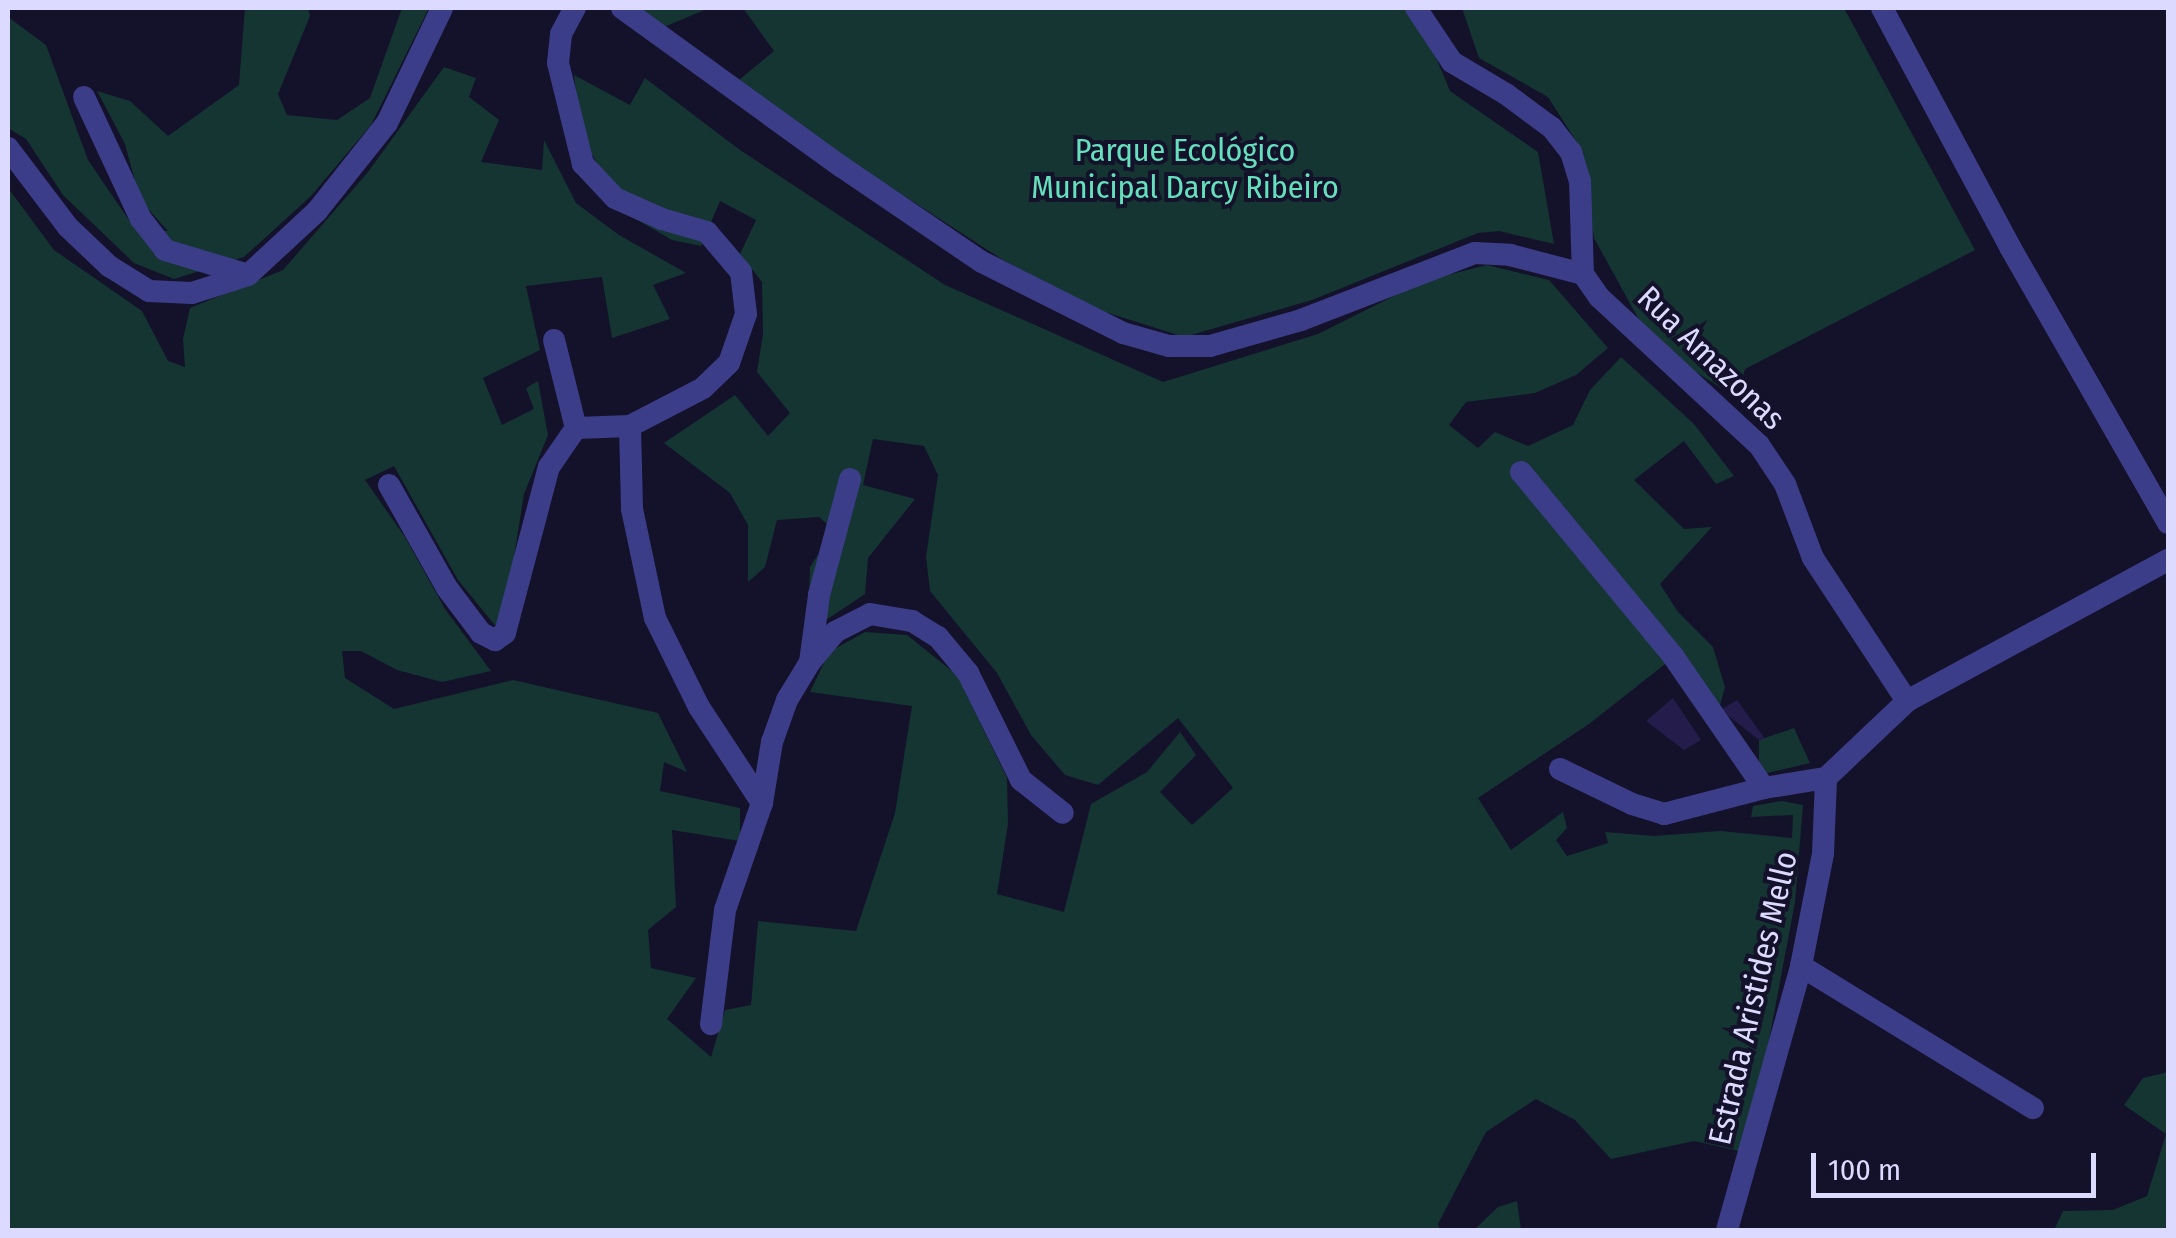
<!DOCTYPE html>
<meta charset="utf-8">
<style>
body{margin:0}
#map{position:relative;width:2176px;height:1238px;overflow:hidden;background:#14112b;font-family:"Fira Sans Condensed",sans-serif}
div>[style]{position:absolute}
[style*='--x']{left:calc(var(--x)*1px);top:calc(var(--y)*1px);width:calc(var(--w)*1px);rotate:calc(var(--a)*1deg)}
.green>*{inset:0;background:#143532}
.building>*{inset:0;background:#241d4c}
.minor>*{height:22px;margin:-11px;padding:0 11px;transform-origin:11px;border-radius:11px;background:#3c3d89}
span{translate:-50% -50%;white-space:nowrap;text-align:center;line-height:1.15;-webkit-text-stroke:8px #14112b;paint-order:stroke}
.park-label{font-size:32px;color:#64e1bc}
.street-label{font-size:32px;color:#dddaff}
.frame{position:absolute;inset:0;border:10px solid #dddaff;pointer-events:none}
.scale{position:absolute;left:1811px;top:1153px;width:285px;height:45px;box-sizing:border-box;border:5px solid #dddaff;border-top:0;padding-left:12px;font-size:30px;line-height:35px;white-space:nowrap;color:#dddaff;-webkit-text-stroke:8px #14112b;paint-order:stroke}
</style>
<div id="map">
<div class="green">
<div style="clip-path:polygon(245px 8px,308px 8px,310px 16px,278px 94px,287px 115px,337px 120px,370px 98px,402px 8px,429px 8px,371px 125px,311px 196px,244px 257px,174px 279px,134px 263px,63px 195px,26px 139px,8px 128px,8px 17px,46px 45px,88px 160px,135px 229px,168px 231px,140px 200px,125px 144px,97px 91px,130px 101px,168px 136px,239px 85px)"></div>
<div style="clip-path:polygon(630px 8px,709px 8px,657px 30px)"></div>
<div style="clip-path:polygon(743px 8px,1407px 8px,1425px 31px,1450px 91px,1538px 152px,1554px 244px,1499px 231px,1478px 233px,1312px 300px,1184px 337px,1099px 310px,1003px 260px,733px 85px,774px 51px)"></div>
<div style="clip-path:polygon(1462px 8px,1844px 8px,1975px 250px,1745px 369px,1737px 398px,1653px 345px,1594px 238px,1578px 144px,1548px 97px,1479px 58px)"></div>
<div style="clip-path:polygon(444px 67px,476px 78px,469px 97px,499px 120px,481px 162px,542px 170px,544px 140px,576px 203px,619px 235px,686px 273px,653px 285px,670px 319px,612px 338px,602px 277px,526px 286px,540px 350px,483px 378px,502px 425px,534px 409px,526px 388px,538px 381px,548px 435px,524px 494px,505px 614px,498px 629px,458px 580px,394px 466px,365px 480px,405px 537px,445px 609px,491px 671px,442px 682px,397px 670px,361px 651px,342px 651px,345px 678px,394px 709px,513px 680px,658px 713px,687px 772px,664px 762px,660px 791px,740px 808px,740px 841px,672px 830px,676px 907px,648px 930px,651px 968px,696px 978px,667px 1019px,711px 1057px,725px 1010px,751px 1005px,758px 921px,856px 931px,895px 813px,912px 706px,810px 692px,829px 652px,865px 632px,907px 635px,957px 675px,1007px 778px,1008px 824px,997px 894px,1064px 912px,1091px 804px,1147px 772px,1180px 732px,1196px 755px,1160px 792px,1192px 825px,1233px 788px,1178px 718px,1098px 785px,1065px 775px,1031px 735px,997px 673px,930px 591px,926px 557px,938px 475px,924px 446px,873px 439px,863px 485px,915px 499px,868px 558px,865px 594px,808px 632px,810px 567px,834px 530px,819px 517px,777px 520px,765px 567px,748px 582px,748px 525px,730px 493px,664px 443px,735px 395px,768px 436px,790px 413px,757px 372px,763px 334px,762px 282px,740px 254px,756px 220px,720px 201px,701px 246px,672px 240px,627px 214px,581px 136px,574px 75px,630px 105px,645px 78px,740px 150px,945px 285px,1163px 382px,1318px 334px,1424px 281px,1487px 265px,1549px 280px,1608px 348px,1576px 375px,1535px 393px,1466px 402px,1449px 425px,1478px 448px,1495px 432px,1528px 446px,1573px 425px,1590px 390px,1621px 357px,1694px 424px,1734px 476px,1716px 484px,1684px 441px,1634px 480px,1684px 529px,1712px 527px,1660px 584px,1678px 612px,1713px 647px,1725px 687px,1720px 705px,1669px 661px,1589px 724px,1478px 798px,1511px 850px,1563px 812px,1567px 828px,1556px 840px,1567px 856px,1608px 843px,1605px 832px,1654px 836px,1720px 831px,1792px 838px,1793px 815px,1751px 817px,1753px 806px,1782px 801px,1803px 805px,1795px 902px,1758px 1099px,1739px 1151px,1694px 1141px,1611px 1159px,1575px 1120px,1536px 1099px,1486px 1132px,1438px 1224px,1440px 1230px,8px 1230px,8px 188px,54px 250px,142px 311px,168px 361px,185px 367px,183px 339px,190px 308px,283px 270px,368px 172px)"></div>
<div style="clip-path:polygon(1794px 728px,1810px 763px,1759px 775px,1759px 740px)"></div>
<div style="clip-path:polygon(2168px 1072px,2168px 1230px,2054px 1230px,2063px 1211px,2113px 1210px,2147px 1196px,2166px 1134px,2124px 1105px,2143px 1078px)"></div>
<div style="clip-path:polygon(1517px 1201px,1521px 1230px,1474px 1230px,1498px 1207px)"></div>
</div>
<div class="building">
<div style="clip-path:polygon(1673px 698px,1701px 740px,1684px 750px,1646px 721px)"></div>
<div style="clip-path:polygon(1737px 700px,1765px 739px,1759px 740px,1721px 710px)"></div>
</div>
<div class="minor">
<div style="--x:622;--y:8;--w:271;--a:35.9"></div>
<div style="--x:842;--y:167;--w:169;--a:34.2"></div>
<div style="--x:982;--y:262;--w:158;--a:26.7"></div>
<div style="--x:1123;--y:333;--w:48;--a:15.8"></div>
<div style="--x:1169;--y:346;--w:41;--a:0"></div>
<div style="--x:1210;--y:346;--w:95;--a:-15.9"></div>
<div style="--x:1301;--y:320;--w:186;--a:-21.1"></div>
<div style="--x:1475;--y:253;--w:35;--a:3"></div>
<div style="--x:1510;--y:255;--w:75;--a:14.6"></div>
<div style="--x:1416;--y:8;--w:65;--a:56.3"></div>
<div style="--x:1452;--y:62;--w:63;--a:30.7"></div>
<div style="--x:1506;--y:94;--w:57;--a:36.5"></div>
<div style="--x:1552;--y:128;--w:31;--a:52"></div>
<div style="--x:1571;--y:152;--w:30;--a:73"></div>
<div style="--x:1580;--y:181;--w:93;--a:88.2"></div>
<div style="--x:1882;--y:8;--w:271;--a:61.8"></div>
<div style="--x:2010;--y:247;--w:318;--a:60.2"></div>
<div style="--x:84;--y:97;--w:135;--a:65"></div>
<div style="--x:141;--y:219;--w:39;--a:52"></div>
<div style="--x:165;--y:250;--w:84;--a:16.7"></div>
<div style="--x:8;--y:148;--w:99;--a:52.8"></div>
<div style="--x:68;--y:227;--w:57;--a:43.6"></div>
<div style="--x:109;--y:266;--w:47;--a:32"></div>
<div style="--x:149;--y:291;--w:43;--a:2.7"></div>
<div style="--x:192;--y:293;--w:59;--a:-17.8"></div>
<div style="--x:248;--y:275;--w:94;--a:-42.8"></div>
<div style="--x:317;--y:211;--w:112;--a:-51.5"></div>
<div style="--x:387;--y:123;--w:127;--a:-64.4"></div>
<div style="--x:1583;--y:274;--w:28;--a:55"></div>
<div style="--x:1599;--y:297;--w:218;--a:42.8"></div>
<div style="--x:1759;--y:445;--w:47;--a:56.3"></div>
<div style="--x:1785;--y:484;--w:79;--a:69.3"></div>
<div style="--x:1813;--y:558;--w:171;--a:56.7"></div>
<div style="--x:554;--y:340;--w:91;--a:76"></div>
<div style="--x:576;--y:428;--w:54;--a:-2.1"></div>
<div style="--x:630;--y:426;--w:82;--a:-27.5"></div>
<div style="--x:703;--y:388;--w:36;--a:-44"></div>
<div style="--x:729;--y:363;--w:52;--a:-70.9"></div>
<div style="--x:746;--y:314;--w:42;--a:-96.8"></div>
<div style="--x:741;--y:272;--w:52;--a:-130.4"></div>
<div style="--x:707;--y:232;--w:47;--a:-163.9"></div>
<div style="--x:662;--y:219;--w:51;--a:-155.9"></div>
<div style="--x:615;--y:198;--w:47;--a:-133.3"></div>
<div style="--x:583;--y:164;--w:104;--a:-103.9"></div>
<div style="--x:558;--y:63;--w:29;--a:-84"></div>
<div style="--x:561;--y:34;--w:30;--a:-62"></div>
<div style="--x:630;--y:426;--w:83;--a:88.6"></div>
<div style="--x:632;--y:509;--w:111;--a:78.1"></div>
<div style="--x:655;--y:618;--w:99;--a:63.7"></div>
<div style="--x:699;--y:707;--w:115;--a:56.7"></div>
<div style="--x:762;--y:803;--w:113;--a:109.1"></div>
<div style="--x:725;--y:910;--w:115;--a:97"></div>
<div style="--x:1521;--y:472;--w:239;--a:50.4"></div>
<div style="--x:1673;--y:656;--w:160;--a:55.4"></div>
<div style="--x:389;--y:485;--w:118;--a:60.6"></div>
<div style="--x:447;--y:588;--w:56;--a:52.9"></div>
<div style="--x:481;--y:633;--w:16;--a:27"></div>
<div style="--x:495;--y:640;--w:12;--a:-35"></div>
<div style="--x:505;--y:633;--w:172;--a:-75.2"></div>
<div style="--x:549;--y:467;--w:47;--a:-55.3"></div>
<div style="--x:810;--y:662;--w:68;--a:-82.3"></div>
<div style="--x:819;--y:595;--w:120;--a:-75"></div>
<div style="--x:1560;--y:769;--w:80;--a:25.9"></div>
<div style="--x:1632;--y:804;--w:34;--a:17"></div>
<div style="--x:1664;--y:814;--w:103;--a:-14.6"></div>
<div style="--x:1764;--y:788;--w:63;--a:-9.2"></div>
<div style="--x:1826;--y:778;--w:112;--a:-43.5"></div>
<div style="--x:1907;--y:701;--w:297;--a:-28.4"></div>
<div style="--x:762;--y:803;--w:62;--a:-80.7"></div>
<div style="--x:772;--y:742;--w:45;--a:-70.3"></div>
<div style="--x:787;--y:700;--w:44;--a:-58.8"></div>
<div style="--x:810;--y:662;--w:39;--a:-50"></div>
<div style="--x:835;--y:632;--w:39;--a:-27"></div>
<div style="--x:870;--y:614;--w:43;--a:9.5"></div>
<div style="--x:912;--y:621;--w:31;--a:32"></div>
<div style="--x:938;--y:637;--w:47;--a:50.2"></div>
<div style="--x:968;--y:673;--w:119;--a:63.6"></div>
<div style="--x:1021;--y:780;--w:53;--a:38.2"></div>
<div style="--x:1801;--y:966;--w:272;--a:31.5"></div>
<div style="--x:1727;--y:1230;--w:274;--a:-74.3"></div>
<div style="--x:1801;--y:966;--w:114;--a:-78.9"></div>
<div style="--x:1823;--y:854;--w:76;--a:-87.7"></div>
</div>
<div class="park-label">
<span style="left:1185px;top:169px">Parque Ecológico<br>Municipal Darcy Ribeiro</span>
</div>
<div class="street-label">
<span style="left:1711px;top:358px;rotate:44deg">Rua Amazonas</span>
<span style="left:1753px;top:998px;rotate:-77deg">Estrada Aristides Mello</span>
</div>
<div class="frame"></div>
<div class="scale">100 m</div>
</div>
